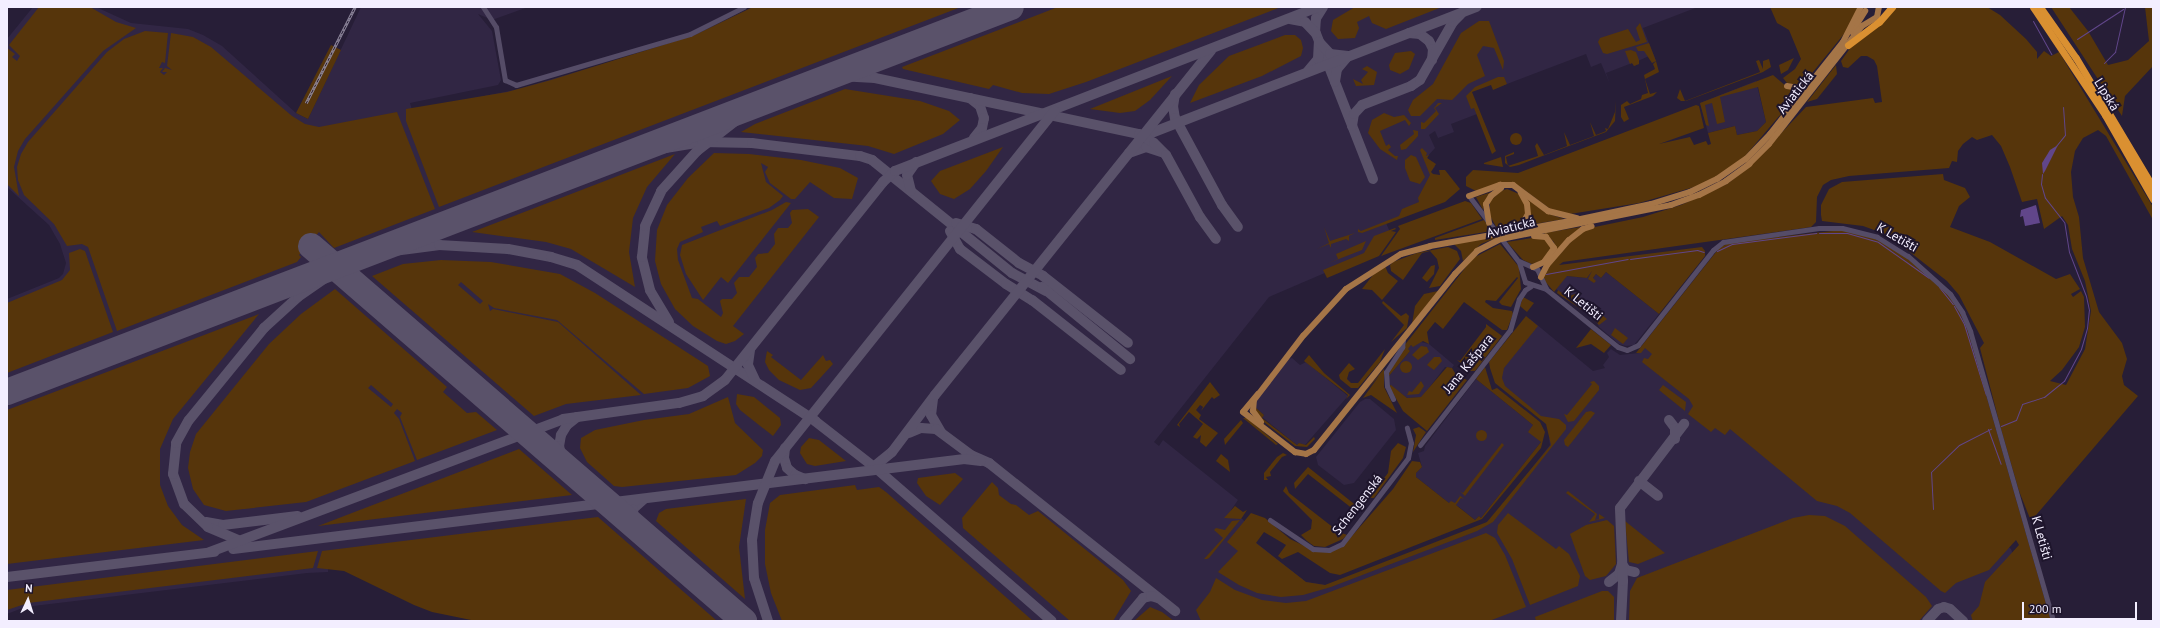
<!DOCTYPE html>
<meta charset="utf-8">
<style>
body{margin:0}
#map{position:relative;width:2160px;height:628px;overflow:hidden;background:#271e37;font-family:"PT Sans",sans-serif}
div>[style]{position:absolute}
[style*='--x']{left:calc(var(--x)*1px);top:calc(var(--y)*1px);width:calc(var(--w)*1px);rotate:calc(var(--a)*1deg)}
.built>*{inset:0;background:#312644}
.green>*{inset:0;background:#56350b}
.round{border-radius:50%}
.water>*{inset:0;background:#61468a}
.stream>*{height:1px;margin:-0.5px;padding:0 0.5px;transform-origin:0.5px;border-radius:0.5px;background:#61468a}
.taxiway>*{height:10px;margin:-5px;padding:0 5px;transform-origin:5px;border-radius:5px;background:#5a526a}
.runway>*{height:26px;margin:-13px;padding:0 13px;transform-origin:13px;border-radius:13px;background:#5a526a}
.minor>*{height:5px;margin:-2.5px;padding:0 2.5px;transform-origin:2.5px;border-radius:2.5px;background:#554c67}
.major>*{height:6px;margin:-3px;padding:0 3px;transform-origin:3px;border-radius:3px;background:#a57547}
.highway>*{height:7px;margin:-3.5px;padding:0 3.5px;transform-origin:3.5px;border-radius:3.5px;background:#da9031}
.rail>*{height:2.5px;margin-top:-1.25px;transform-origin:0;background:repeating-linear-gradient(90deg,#1e152c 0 3px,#8e879c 0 6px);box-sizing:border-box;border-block:1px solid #8e879c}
span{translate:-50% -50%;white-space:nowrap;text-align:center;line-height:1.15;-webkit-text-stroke:4px #1e152c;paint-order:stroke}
.street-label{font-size:13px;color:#f3eeff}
.frame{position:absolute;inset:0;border:8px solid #f3eeff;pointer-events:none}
.north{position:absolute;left:8px;top:580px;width:40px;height:40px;-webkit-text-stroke:3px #1e152c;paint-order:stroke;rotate:4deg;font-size:11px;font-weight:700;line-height:16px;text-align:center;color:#f3eeff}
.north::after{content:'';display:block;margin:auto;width:14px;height:18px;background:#f3eeff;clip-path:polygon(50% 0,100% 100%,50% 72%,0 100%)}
.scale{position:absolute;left:2022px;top:602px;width:115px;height:18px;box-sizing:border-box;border:2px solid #f3eeff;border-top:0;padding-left:5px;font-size:12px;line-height:14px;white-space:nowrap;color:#f3eeff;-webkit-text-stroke:3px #1e152c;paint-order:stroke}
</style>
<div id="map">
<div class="built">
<div style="clip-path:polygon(33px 7px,96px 7px,131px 23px,188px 29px,203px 35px,222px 46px,296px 113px,308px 119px,361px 7px,528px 7px,492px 20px,478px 14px,492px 31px,501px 80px,498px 85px,410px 103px,412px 110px,515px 90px,648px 51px,695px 35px,753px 7px,1698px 7px,1643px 28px,1656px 61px,1652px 63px,1649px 56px,1638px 61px,1639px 64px,1634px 66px,1632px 63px,1606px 73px,1610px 84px,1601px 63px,1591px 67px,1586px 54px,1494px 89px,1492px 83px,1471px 91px,1469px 94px,1477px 114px,1451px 124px,1454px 132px,1438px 138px,1435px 131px,1429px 135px,1435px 148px,1427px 157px,1435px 167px,1430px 171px,1433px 177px,1424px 199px,1409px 214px,1386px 223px,1390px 232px,1376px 251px,1269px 297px,1154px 442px,1159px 446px,1163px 440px,1238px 500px,1231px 510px,1247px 523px,1241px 531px,1306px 582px,1326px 585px,1483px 525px,1493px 517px,1550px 445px,1549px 439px,1556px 430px,1496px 382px,1530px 319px,1593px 371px,1605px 368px,1603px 365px,1609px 357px,1607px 353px,1611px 349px,1620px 355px,1639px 353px,1698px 281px,2011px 549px,2040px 621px,561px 621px,476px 548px,328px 567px,328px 572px,307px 573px,25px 607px,7px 614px,7px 299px,59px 278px,63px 274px,66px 263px,60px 244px,49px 225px,7px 187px,7px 39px)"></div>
<div style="clip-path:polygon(1756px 81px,1766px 122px,1757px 131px,1737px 135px,1735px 126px,1708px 133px,1700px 103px)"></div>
<div style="clip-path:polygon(1592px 271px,1593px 278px,1596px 274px,1601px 278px,1606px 272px,1659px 314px,1634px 345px,1626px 346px,1619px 344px,1599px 327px,1588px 305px,1575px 294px,1567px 297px,1556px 289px,1566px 276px,1587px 278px)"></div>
<div style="clip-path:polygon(1421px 342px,1429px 344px,1454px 365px,1452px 368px,1445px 367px,1422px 397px,1407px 398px,1390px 385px,1388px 377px,1410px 351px,1407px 349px,1411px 345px,1413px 346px)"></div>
<div style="clip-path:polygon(1292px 358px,1300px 365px,1306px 362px,1348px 396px,1305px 445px,1299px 443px,1297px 445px,1262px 417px,1264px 415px,1256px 408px,1255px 402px,1288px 359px)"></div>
<div style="clip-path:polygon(1476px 379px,1533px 425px,1541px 442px,1481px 518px,1479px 516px,1475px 520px,1459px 507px,1449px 503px,1416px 477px,1416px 473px,1422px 467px,1418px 453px,1424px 451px,1425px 446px)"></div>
<div style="clip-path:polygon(1365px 399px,1370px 399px,1394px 419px,1396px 430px,1354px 483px,1344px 485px,1318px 465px,1316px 457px,1360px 402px)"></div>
</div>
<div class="green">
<div style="clip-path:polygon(39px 7px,90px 7px,116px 22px,136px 28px,103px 51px,25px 139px,18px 151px,14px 167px,19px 196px,7px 184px,7px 48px,15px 54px,12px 57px,17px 61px,20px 56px,9px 45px)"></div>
<div style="clip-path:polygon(753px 7px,961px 7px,439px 207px,406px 121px,406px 109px,507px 92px,551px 80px,695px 35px)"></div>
<div style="clip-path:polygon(1058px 7px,1281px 7px,1086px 82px,1049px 94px,1022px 93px,993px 85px,989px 89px,903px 69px,902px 67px)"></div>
<div style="clip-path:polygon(1355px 7px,1442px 7px,1386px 29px,1372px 23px,1369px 16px,1357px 22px,1359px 28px,1355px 38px,1338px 39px,1331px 31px,1333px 20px)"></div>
<div style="clip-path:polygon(1770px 7px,1859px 7px,1848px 29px,1804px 83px,1799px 86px,1787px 83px,1783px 78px,1795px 69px,1801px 59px,1789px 30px,1777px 23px)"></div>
<div style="clip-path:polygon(1895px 7px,1987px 7px,2000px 15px,2026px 39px,2037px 52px,2037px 59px,2044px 51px,2051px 56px,2059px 52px,2153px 207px,2153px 220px,2106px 136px,2098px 130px,2083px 138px,2075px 151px,2071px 172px,2073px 197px,2079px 217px,2083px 258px,2099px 312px,2122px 343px,2127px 359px,2122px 376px,2124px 385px,2138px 396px,2031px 521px,2019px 491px,2001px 429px,1980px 348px,1984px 343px,1959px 295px,1947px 281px,1888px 235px,1863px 226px,1822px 221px,1821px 215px,1821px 205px,1829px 189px,1842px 182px,1943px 174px,1944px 180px,1965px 188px,1970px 197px,1959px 206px,1950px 227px,1990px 242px,2056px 279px,2070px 274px,2080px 289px,2071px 294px,2073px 297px,2081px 291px,2084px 297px,2085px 327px,2079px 347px,2062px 370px,2050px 381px,2066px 385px,2085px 349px,2091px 311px,2085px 281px,2072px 249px,2068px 225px,2062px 216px,2044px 229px,2037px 199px,2022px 202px,2010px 167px,2001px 146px,1992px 135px,1977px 140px,1972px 137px,1963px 144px,1958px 151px,1957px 162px,1952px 161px,1949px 168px,1849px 176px,1831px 180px,1823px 185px,1817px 197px,1816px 222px,1811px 227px,1563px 262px,1559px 265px,1702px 247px,1705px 251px,1705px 256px,1659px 314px,1606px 272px,1601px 278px,1596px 274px,1593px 278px,1596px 281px,1594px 283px,1588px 279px,1592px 271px,1587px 278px,1567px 276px,1554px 292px,1544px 280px,1544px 272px,1576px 236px,1590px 228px,1643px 217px,1681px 205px,1727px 184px,1752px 164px,1806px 107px,1873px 98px,1875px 103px,1882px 102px,1877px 66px,1874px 60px,1867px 56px,1861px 56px,1848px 68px,1843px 67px,1841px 61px,1856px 40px)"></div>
<div style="clip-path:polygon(2051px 7px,2069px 7px,2088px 31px,2108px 65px,2128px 60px,2149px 41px,2145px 7px,2153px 7px,2153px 66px,2125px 96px,2122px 116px)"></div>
<div style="clip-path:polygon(1479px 21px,1489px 21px,1504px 61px,1503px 70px,1494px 48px,1483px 46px,1477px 55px,1485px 76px,1468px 84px,1452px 100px,1437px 99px,1420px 116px,1411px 116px,1408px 110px,1413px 100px,1433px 84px,1461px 33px)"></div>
<div style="clip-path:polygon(1640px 23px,1647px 42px,1607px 54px,1603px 53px,1598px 42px,1600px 38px,1628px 29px,1636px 42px,1640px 40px,1636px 28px)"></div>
<div style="clip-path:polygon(145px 31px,168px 33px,165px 63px,162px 62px,159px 68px,163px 68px,160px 72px,164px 75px,167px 72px,162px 72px,165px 68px,172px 70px,167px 66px,171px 33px,193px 37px,211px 47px,292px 116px,305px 124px,319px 127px,397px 112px,435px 209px,334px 248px,319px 232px,299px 255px,301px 257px,297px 262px,117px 331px,88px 247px,82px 244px,67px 246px,54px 224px,24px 195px,18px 180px,17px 167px,21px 154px,28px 142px,107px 52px,124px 39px)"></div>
<div style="clip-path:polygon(1285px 35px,1295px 35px,1301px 40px,1303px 48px,1301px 56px,1262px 76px,1190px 103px,1199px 85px,1229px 56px)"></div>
<div style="clip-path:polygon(1649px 43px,1656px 61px,1652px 63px,1644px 51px,1638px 51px,1636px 47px)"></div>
<div style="clip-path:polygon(331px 45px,341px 50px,308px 119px,296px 113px)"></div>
<div style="clip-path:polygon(1631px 50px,1636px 52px,1639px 60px,1639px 64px,1634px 66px,1632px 63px,1630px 64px,1625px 51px)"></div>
<div style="clip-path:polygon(1411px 51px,1415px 54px,1409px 69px,1400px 74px,1390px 70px,1389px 65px,1395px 53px)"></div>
<div style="clip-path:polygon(1794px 58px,1788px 70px,1781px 74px,1779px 65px)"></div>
<div style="clip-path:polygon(1769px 59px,1771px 67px,1763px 72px,1686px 101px,1681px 101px,1677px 98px,1680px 89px,1685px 101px,1760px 72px,1756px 61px,1759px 60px,1763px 69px,1763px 61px)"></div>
<div style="clip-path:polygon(1656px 61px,1659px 72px,1645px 79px,1650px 94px,1657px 92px,1653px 96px,1624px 107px,1629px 119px,1624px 122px,1621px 117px,1621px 105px,1627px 101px,1630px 104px,1641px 99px,1642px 95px,1648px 93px,1644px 75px,1655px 69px,1653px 64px)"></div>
<div style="clip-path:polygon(1836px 65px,1837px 74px,1817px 99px,1807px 102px)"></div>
<div style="clip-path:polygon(1367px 66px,1377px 72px,1374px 85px,1356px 86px,1353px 79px,1363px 84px,1361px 80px,1368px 72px,1362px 69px)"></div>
<div style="clip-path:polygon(1773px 75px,1788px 88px,1803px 88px,1746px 155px,1729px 169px,1701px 185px,1639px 203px,1570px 214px,1553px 211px,1519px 186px,1476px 191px,1466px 186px,1466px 177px,1473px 170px,1518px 173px,1696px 105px,1699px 106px,1704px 128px,1659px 144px,1690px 137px,1694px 145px,1706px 141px,1708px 145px,1711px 144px,1708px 133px,1735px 126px,1737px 135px,1757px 131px,1766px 122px,1758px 87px,1720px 97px,1725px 122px,1717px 124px,1712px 103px,1705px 105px,1709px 126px,1706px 125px,1700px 103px)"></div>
<div style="clip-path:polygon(1172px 76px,1150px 100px,1135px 111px,1120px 113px,1090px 109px)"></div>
<div style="clip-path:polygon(1498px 77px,1504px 77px,1507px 84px,1493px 90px,1491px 85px,1472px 92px,1496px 151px,1492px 154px,1474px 108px,1471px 109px,1466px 96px,1475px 87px)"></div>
<div style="clip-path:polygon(845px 89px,920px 101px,949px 111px,960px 120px,943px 134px,894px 154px,868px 146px,741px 132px,755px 124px)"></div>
<div style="clip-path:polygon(1616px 100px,1615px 121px,1606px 132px,1519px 165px,1510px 167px,1505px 163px,1505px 156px,1514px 152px,1514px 154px,1506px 157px,1508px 166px,1538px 156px,1535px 146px,1537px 143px,1544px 155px,1567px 146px,1564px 132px,1570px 145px,1594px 136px,1590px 122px,1596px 135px,1606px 131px,1605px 128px,1608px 129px,1615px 112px)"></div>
<div style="clip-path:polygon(1438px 103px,1442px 103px,1435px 108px,1439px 114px,1425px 129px,1421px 129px,1421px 122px,1424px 123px,1436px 111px,1434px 108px)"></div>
<div style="clip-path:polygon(1384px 113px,1394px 117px,1404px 115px,1411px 123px,1409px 126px,1405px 120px,1380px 131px,1386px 146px,1389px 144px,1391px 147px,1388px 150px,1395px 156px,1398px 156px,1397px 160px,1380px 149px,1368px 133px,1372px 120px)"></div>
<div style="clip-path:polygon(1413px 130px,1418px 131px,1418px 136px,1406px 149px,1401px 150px,1400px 145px,1414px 134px)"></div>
<div class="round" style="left:1510px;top:133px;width:12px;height:12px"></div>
<div style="clip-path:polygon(1003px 147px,986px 171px,970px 189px,954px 199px,940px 194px,931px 181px,940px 171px)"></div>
<div style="clip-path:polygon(1422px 148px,1427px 153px,1426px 156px,1429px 155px,1427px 158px,1436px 164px,1431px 172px,1433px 174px,1440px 175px,1439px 170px,1445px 170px,1460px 189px,1445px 202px,1362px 233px,1358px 232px,1358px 229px,1361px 231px,1399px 216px,1402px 209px,1419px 202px,1418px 198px,1430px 175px,1420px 150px)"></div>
<div style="clip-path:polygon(714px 153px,749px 154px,801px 160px,840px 168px,858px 178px,852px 199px,834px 198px,810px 182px,795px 199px,791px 199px,770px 183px,765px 172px,768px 167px,761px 163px,766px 182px,783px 196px,780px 200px,769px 208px,720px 226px,717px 221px,701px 227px,703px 232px,680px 242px,677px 249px,678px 260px,692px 298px,698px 299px,721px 317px,723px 313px,720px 301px,722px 299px,732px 299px,737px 293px,734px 283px,739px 277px,749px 277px,757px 267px,755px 258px,758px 254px,768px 253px,775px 244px,774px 234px,778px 228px,788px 228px,792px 223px,790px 213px,792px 210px,808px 209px,819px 217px,733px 326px,744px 334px,735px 341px,726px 344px,717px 341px,693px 326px,675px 309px,661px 284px,655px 261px,657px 230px,667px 205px,688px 178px)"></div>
<div style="clip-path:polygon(675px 154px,647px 187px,633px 218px,629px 252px,635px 287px,571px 249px,546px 242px,472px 232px)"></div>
<div style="clip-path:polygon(1411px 155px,1416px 157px,1425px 177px,1420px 184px,1410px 181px,1405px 168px,1405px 160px)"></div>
<div style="clip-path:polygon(1501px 157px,1503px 167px,1484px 164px,1484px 163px)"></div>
<div style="clip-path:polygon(1507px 189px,1519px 194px,1524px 199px,1526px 212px,1522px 221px,1514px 226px,1498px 230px,1490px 216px,1490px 201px,1501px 191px)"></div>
<div style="clip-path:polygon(1492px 192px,1484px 205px,1483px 210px,1476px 197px)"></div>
<div style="clip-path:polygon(1528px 198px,1546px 213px,1564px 219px,1523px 226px)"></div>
<div style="clip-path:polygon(1465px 201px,1471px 203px,1482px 219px,1381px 256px,1400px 229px,1398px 226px)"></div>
<div style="clip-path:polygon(786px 202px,791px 203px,728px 283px,721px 277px,703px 300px,686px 274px,680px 255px,682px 245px,772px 210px)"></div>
<div style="clip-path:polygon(1484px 220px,1492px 231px,1435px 240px,1435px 238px)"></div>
<div style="clip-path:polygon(1324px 227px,1330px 241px,1355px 233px,1349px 236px,1349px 241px,1346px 239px,1331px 244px,1331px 248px,1329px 244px,1317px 249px,1329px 243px)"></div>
<div style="clip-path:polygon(1581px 227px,1556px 252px,1554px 242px,1544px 233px)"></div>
<div style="clip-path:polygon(1395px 228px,1396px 229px,1391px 231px,1396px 232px,1379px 256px,1327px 278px,1323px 270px,1364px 253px,1374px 236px)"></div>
<div style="clip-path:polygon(1842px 230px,1876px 239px,1907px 258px,1949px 296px,1960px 313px,1968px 332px,2051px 621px,1973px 621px,1972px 619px,1971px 615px,1979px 606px,1985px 582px,2019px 545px,2016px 540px,1989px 570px,1956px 583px,1945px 593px,1941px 591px,1850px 513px,1837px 506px,1817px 501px,1730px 429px,1725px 435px,1715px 428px,1711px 432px,1688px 414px,1693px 406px,1689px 399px,1642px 362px,1644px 358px,1648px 359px,1652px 354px,1645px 348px,1641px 353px,1636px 353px,1720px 247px,1731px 242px)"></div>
<div style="clip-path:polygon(1501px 236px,1481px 244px,1463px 261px,1461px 251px,1454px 244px)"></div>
<div style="clip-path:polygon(1538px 237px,1545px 239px,1552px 248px,1544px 260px,1532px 264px,1523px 260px,1507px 242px)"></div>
<div style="clip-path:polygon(1366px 241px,1362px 250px,1326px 264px,1338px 259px,1336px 254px)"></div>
<div style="clip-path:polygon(1500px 244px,1519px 267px,1521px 289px,1511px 307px,1502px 305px,1499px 302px,1518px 278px,1517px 277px,1496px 301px,1486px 300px,1485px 302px,1493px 308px,1512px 311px,1513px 314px,1507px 330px,1502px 330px,1464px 302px,1443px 329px,1435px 322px,1427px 332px,1429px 344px,1423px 341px,1413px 347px,1411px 345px,1408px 349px,1410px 351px,1388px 377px,1393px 360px,1473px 258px)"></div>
<div style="clip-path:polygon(1448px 247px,1457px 251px,1460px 259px,1440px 286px,1429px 288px,1439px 268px,1437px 259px,1430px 251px,1422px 253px,1403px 280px,1391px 271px,1390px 265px,1393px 262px,1417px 253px)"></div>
<div style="clip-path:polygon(80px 249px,85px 251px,113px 332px,7px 373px,7px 303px,62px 280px,70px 270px,69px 253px)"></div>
<div style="clip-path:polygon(evenodd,441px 260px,491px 262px,560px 274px,595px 293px,708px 366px,710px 376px,688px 388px,644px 394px,557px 320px,494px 308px,488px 304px,490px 311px,493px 309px,558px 322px,641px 395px,566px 404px,534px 416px,372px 276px,403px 264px,441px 260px,461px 282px,483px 301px,480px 304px,458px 285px,461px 282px)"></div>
<div style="clip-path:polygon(1435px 265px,1434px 274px,1427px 282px,1422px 278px,1431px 266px)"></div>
<div style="clip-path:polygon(1385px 266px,1388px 273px,1398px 281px,1382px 300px,1372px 290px,1362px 289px,1376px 271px)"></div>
<div style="clip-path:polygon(evenodd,335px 289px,447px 387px,443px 392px,467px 413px,476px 412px,497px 430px,417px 460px,400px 417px,402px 413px,397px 409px,394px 413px,399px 419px,415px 461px,306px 502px,226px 511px,204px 505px,193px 489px,188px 468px,190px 452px,196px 434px,269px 344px,301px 314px,335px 289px,371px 385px,393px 404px,391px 407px,368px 388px,371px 385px)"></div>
<div style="clip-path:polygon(1558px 290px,1567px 297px,1575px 294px,1607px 319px,1599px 325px,1591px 316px,1557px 293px)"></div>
<div style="clip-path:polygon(1438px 291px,1412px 324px,1415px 306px,1424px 294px)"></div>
<div style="clip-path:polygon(1523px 297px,1534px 303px,1527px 312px,1520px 306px)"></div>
<div style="clip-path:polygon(1383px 301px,1401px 316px,1406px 313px,1409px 316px,1407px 328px,1391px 342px,1404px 325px,1382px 303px)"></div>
<div style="clip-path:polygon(259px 314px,173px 419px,160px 449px,160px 485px,168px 506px,182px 525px,204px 540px,7px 564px,7px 410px)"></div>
<div style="clip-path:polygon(1526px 316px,1538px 326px,1504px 368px,1502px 378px,1505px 386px,1541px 416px,1559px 419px,1566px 425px,1566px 429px,1493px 522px,1477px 531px,1331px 587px,1303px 595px,1281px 597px,1257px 593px,1239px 585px,1218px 572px,1238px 551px,1227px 542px,1251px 513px,1265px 518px,1290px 539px,1313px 550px,1318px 551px,1345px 544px,1393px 489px,1412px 461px,1420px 462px,1422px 467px,1416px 473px,1416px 477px,1449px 503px,1451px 501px,1455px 503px,1460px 496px,1458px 494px,1464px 499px,1461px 498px,1456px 505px,1475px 520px,1479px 516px,1481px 518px,1541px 442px,1528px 432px,1533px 425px,1476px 379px,1485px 367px,1492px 390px,1497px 388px,1540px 422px,1545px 432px,1541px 448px,1482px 519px,1340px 575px,1330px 573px,1298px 552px,1282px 559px,1278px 556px,1286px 545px,1264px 532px,1256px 543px,1306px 582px,1325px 585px,1487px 522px,1551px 445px,1546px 424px,1495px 383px,1490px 368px,1489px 362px)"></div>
<div style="clip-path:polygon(1486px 324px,1502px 336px,1475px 371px,1471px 371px,1457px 360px,1460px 361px,1486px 327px)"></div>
<div style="clip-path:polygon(1615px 328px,1628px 338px,1623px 344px,1611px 335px)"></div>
<div style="clip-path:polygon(1591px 329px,1611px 345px,1604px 353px,1591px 344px,1576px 348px)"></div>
<div style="clip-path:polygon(1421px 346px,1427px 347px,1429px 352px,1418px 360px,1412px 355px)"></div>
<div style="clip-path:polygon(1385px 349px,1380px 362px,1358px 388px,1351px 388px,1340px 379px,1339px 375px,1349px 363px,1355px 369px,1349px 372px,1347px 379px,1351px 383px,1358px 383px)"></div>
<div style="clip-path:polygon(767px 351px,773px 355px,771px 357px,801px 380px,823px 355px,826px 361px,830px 360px,833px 364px,811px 388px,800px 390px,779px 380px,769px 370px,765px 362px)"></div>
<div style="clip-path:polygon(1309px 355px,1324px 373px,1350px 395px,1346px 399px,1348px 395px,1304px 361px)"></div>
<div style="clip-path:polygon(1434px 357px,1440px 357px,1442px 361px,1434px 370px,1427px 365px)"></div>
<div class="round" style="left:1400px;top:361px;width:12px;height:12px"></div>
<div style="clip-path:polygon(1447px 367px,1452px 368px,1456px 375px,1449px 384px,1450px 386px,1454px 387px,1457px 383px,1454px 381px,1459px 376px,1467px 380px,1427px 431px,1403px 411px,1389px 386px,1391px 385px,1407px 398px,1421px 397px)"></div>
<div style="clip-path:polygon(1384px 369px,1384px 387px,1397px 413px,1371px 395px,1363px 398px,1379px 376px,1360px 397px)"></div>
<div style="clip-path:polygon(1421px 381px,1424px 386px,1419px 394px,1407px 395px,1409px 391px,1412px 392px)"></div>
<div style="clip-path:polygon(1594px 381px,1599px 386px,1599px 390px,1574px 421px,1568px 422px,1564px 414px,1567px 415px,1592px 384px,1590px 382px)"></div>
<div style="clip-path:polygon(1210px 382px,1220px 395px,1214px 399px,1212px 397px,1201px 411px,1203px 407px,1200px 405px,1196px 410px,1201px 415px,1199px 419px,1218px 433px,1206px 447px,1200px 442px,1201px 435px,1197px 439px,1193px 437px,1203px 424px,1189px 412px,1179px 424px,1180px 427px,1177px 425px)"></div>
<div style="clip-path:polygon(1663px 385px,1686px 402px,1685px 411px,1659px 390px)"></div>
<div style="clip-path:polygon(737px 394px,754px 397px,780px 418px,781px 425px,773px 436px,740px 410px,736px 404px)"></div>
<div style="clip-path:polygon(728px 397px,735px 423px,763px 450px,762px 456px,755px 463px,736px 475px,622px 487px,614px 486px,587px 462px,580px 448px,581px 438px,595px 430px,644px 420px,689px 414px)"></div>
<div style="clip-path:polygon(1256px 408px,1264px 415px,1262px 418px,1297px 445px,1299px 443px,1306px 445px,1314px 437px,1315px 439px,1307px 447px,1295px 446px,1260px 419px,1256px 414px)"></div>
<div style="clip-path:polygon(1591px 411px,1595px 413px,1568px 447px,1565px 445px,1564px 440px,1586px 412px)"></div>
<div style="clip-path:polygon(1243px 418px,1247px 418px,1278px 444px,1276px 445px)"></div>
<div style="clip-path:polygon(1241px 420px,1243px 423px,1225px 445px,1224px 439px)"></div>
<div style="clip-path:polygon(1419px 427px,1426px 432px,1413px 452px,1416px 435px,1413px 429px)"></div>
<div class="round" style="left:1475.5px;top:429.5px;width:11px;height:11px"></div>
<div style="clip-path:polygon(809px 438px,819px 440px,846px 461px,815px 466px,807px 464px,800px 453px,801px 447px)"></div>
<div style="clip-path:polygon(1500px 441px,1506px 447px,1504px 445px,1465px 496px,1460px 491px,1463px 493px,1502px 443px)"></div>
<div style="clip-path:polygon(1398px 443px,1406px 447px,1403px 458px,1374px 498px,1365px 498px,1363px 491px,1378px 486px,1388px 473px,1391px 451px)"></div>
<div style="clip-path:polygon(519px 449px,572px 495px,318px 526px)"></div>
<div style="clip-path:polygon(1283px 453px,1287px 455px,1282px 457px,1270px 472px,1271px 476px,1266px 477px,1268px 480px,1264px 480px,1264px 473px,1277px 457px)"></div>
<div style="clip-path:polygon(1221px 454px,1228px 460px,1230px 472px,1216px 461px)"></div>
<div style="clip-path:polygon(1308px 467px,1358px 507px,1358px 513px,1308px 474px,1295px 489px,1294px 483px)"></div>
<div style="clip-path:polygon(955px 473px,963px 479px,940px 505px,926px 496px,917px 483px,918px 478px)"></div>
<div style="clip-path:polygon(992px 482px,998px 488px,999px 495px,1011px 504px,1016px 505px,1029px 515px,1038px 511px,1123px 580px,1131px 591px,1113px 621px,1070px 621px,963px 528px,962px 518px)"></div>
<div style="clip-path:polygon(855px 485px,857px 490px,879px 487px,886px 492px,1033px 621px,782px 621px,771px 593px,765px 564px,765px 530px,770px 503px,780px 495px)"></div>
<div style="clip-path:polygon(1286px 486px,1289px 493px,1339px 532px,1347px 535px,1343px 539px,1325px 547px,1314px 546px,1307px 541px,1301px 535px,1311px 529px,1312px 520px,1283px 491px)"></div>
<div style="clip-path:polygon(1568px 491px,1597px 514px,1595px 520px,1599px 519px,1599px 514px,1605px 518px,1589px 522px,1595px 514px,1566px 493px)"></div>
<div style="clip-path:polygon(746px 499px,739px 547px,745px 599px,656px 521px,659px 513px,666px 509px)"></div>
<div style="clip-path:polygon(1235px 506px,1243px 512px,1247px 510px,1241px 519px,1224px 518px)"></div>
<div style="clip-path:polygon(1508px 513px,1556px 549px,1559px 546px,1569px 554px,1580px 576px,1578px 586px,1530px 605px,1512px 559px,1497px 533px,1498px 525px)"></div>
<div style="clip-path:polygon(1809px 515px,1825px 516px,1845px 526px,1926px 597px,1932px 606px,1919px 621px,1629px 621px,1630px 591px,1637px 578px,1793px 518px)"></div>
<div style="clip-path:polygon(598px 517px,717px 621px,476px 621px,432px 612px,414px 605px,344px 571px,317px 568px,322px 551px)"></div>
<div style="clip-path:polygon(1240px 520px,1209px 558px,1207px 559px,1204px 559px,1223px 538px,1214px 530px,1216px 528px,1225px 530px,1232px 521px)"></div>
<div style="clip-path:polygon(1607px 520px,1614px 526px,1616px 564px,1606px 576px,1590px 580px,1585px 576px,1570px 534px,1586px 525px)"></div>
<div style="clip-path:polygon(1625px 521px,1665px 553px,1638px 564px,1629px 562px)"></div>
<div style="clip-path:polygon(1486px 533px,1495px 538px,1505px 555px,1526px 607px,1489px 621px,1201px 621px,1196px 610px,1210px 592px,1216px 578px,1235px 590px,1262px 600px,1286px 603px,1306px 601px)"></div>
<div style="clip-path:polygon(318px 551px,313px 568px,28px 603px,7px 610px,7px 590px)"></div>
<div style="clip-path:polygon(1602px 591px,1608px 591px,1614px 597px,1614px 621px,1536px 621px,1535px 617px)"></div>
<div style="clip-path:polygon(1150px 607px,1162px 612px,1174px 621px,1134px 621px)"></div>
</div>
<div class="water">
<div style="clip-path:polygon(2058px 145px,2045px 171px,2043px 174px,2042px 163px,2050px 150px)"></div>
<div style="clip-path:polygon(2036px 205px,2040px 223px,2025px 226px,2023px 216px,2020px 217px,2021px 210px)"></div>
</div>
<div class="stream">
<div style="--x:2033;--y:21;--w:38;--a:61"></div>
<div style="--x:2077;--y:39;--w:55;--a:-33.1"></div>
<div style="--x:2104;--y:63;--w:16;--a:-45"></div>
<div style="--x:2115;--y:52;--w:46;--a:-77.5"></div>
<div style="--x:2056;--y:146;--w:14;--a:-51"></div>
<div style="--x:2065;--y:135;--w:28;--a:-94"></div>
<div style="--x:1819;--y:233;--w:28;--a:0"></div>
<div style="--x:1847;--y:233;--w:32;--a:16"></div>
<div style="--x:1878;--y:242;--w:62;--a:35.2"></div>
<div style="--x:1717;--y:251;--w:17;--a:-25"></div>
<div style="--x:1732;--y:244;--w:85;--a:-7.5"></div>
<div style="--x:1630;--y:259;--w:68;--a:-7.7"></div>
<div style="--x:1697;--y:250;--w:7;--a:16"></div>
<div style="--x:1546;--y:274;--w:83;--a:-10.4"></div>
<div style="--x:1939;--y:287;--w:22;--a:51"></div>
<div style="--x:1954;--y:306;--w:21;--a:61"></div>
<div style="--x:1964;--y:324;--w:74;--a:72.8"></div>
<div style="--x:2001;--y:426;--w:16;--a:-22"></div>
<div style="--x:2016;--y:420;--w:17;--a:-69"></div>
<div style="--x:2022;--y:404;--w:23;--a:-18"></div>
<div style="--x:2044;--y:397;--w:26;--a:-39"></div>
<div style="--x:2064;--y:381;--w:36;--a:-62"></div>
<div style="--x:2081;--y:349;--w:22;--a:-74"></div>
<div style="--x:2087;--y:328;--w:18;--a:-84"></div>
<div style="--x:2089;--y:310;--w:14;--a:-102"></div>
<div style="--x:2086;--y:296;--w:47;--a:-111.1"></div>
<div style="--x:2069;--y:252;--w:30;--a:-99"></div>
<div style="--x:2064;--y:222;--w:31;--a:-128"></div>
<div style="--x:2045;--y:198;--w:15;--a:-106"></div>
<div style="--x:2041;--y:184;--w:10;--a:-84"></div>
<div style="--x:1988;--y:429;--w:37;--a:70"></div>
<div style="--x:1933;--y:509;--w:37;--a:-93"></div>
<div style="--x:1931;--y:472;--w:39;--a:-44"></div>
<div style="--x:1959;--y:445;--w:36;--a:-27"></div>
</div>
<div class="taxiway">
<div style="--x:1323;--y:7;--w:13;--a:122"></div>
<div style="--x:1316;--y:18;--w:13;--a:94"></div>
<div style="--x:1315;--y:31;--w:159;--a:68.6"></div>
<div style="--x:1290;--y:19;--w:15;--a:11"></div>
<div style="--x:1305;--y:22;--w:16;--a:47"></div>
<div style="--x:1409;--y:33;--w:11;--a:5"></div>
<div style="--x:1420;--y:34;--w:11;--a:38"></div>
<div style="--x:1429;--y:41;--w:9;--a:63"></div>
<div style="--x:1433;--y:49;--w:11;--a:95"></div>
<div style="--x:1308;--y:71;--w:16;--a:-50"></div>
<div style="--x:1318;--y:59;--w:17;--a:-87"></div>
<div style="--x:1319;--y:42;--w:16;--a:47"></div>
<div style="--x:1330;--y:54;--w:18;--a:6"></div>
<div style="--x:1348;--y:56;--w:17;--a:130"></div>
<div style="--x:1337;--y:69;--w:13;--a:99"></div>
<div style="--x:1175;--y:94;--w:12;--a:99"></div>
<div style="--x:1173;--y:106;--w:12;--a:81"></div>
<div style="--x:1175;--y:118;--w:99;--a:61.6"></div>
<div style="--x:1222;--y:205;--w:27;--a:54"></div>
<div style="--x:970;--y:98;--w:13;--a:39"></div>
<div style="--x:980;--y:106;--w:13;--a:72"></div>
<div style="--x:984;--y:118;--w:10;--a:101"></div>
<div style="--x:982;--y:128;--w:13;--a:129"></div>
<div style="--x:1352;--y:126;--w:12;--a:-81"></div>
<div style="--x:1354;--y:114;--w:12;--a:-48"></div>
<div style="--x:1362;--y:105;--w:53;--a:-21.2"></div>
<div style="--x:1411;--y:86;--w:11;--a:-34"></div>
<div style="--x:1420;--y:80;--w:67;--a:-60.4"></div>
<div style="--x:1453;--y:22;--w:11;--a:-45"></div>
<div style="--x:1141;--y:137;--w:360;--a:-21.2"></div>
<div style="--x:1129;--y:153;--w:18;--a:-19"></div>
<div style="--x:1146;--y:147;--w:16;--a:18"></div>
<div style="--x:573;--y:174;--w:65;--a:-18.7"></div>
<div style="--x:635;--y:153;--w:68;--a:-9.3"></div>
<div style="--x:702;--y:142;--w:50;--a:1.1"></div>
<div style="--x:752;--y:143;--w:109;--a:6.9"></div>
<div style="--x:860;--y:156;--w:13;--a:18"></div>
<div style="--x:872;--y:160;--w:180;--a:38.9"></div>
<div style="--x:1012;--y:273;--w:38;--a:28"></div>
<div style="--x:911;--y:191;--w:16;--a:-104"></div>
<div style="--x:907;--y:175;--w:16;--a:-55"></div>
<div style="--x:956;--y:223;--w:21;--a:17"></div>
<div style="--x:976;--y:229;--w:55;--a:38.3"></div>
<div style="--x:1019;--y:263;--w:27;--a:28"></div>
<div style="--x:1043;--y:276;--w:108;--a:38.2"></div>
<div style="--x:950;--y:231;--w:21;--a:61"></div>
<div style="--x:960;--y:249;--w:58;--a:37.3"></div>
<div style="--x:1006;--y:284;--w:31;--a:32"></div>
<div style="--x:1032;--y:300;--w:113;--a:38.2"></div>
<div style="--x:390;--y:246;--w:27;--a:-22"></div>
<div style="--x:306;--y:278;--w:77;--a:-18.9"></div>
<div style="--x:379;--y:253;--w:61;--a:-7.6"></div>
<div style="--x:439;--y:245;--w:69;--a:3.3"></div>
<div style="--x:508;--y:249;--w:44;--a:10.5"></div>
<div style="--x:551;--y:257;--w:27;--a:17"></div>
<div style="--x:577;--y:265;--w:285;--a:33.2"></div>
<div style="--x:815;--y:421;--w:80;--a:37.9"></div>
<div style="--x:878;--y:470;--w:230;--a:41"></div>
<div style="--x:1042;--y:287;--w:114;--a:39.3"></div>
<div style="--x:669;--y:322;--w:37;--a:-121"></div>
<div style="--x:650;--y:290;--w:34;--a:-104"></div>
<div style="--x:642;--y:257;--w:31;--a:-84"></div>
<div style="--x:645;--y:226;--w:38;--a:-65"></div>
<div style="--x:661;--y:191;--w:54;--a:-48"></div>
<div style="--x:697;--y:151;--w:52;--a:-38"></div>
<div style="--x:738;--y:119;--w:56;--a:-27.5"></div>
<div style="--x:788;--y:93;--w:54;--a:-18.4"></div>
<div style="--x:839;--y:76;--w:36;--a:3"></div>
<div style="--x:875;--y:78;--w:270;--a:12"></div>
<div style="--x:1139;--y:134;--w:17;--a:31"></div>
<div style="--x:1154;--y:143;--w:17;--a:45"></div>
<div style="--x:1166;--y:155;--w:71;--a:61.3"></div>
<div style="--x:1200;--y:217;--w:27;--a:54"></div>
<div style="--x:750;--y:350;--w:15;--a:98"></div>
<div style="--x:748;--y:365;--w:17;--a:65"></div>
<div style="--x:933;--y:399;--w:16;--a:97"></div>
<div style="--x:931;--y:415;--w:20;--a:60"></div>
<div style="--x:577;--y:417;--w:13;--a:141"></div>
<div style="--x:567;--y:425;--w:12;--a:121"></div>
<div style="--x:561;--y:435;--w:11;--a:100"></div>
<div style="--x:559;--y:446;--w:12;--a:76"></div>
<div style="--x:562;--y:458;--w:11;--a:56"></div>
<div style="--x:568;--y:467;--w:40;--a:42"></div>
<div style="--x:598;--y:494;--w:17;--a:24"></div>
<div style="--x:1669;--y:420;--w:10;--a:53"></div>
<div style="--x:1675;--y:428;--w:11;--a:90"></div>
<div style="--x:909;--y:433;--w:13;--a:-23"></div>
<div style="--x:921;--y:428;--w:15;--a:4"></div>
<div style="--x:936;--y:429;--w:44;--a:36.6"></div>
<div style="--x:971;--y:455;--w:20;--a:24"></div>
<div style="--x:989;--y:463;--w:238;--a:38.5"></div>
<div style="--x:785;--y:448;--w:10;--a:96"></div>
<div style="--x:784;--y:458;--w:10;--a:73"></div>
<div style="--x:787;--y:468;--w:11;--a:41"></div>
<div style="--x:795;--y:475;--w:11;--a:22"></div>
<div style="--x:871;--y:469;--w:27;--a:-39"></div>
<div style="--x:892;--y:452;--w:71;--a:-53"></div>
<div style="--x:935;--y:395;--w:442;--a:-51.3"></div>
<div style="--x:1639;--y:481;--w:24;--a:38"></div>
<div style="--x:644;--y:499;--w:15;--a:138"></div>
<div style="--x:633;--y:509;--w:14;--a:86"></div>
<div style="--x:634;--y:523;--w:42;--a:43.1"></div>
<div style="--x:206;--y:522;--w:17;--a:10"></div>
<div style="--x:223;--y:525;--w:75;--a:-6.9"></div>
<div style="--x:243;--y:542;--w:38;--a:-157"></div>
<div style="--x:208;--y:527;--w:33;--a:-136"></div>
<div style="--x:184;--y:504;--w:32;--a:-110"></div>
<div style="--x:173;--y:474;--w:31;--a:-84"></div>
<div style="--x:176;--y:443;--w:26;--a:-61"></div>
<div style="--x:189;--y:420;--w:119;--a:-50.8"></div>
<div style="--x:264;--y:328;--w:46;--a:-42.4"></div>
<div style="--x:298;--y:297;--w:44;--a:-34.8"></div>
<div style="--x:233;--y:549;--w:737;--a:-7.02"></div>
<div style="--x:964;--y:459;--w:17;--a:7"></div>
<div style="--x:210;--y:552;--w:377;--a:-20.6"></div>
<div style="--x:563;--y:419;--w:117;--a:-7.9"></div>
<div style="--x:679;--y:403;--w:25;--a:-16"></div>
<div style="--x:703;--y:396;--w:27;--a:-36"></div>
<div style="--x:725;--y:380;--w:253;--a:-51.4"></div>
<div style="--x:883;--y:182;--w:16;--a:-43"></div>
<div style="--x:895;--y:171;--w:454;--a:-21.2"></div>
<div style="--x:7;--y:577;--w:209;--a:-6.9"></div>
<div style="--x:1609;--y:582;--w:13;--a:-39"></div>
<div style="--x:1619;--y:574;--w:10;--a:-73"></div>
<div style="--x:1622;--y:564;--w:7;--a:56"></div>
<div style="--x:1626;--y:570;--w:9;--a:13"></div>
<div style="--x:768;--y:621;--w:45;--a:-108"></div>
<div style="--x:754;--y:578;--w:38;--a:-93"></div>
<div style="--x:752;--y:540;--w:37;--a:-81"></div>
<div style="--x:758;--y:503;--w:45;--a:-68"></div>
<div style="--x:775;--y:461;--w:448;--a:-51.4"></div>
<div style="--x:1124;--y:621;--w:30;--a:-50"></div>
<div style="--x:1143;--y:598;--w:8;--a:-14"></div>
<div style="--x:1151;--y:596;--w:7;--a:16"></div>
<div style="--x:1621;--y:621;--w:40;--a:-87.1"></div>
<div style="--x:1623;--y:581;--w:73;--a:-92.4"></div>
<div style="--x:1620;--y:508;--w:106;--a:-52.7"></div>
<div style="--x:1927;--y:621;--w:16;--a:-47"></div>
<div style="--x:1938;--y:609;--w:6;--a:-18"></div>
<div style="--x:1944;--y:607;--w:6;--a:18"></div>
<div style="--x:1950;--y:609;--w:18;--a:43"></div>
</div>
<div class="runway">
<div style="--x:311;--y:246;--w:573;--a:40.89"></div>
<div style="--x:7;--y:392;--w:1075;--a:-20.98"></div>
</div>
<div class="minor">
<div style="--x:483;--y:7;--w:24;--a:57"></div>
<div style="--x:496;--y:27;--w:54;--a:80.4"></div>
<div style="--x:505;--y:80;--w:12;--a:24"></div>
<div style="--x:516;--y:85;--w:181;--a:-16.3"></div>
<div style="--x:690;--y:34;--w:60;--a:-26.6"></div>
<div style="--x:1469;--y:196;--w:83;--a:52.9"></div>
<div style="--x:1519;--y:262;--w:21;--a:73"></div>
<div style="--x:1525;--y:282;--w:22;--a:18"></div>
<div style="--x:1546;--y:289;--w:92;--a:38.9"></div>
<div style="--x:1618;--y:347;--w:9;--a:18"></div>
<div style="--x:1627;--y:350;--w:12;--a:-24"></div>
<div style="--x:1638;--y:345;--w:121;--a:-51.7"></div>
<div style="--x:1713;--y:250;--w:13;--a:-39"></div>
<div style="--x:1723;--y:242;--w:97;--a:-8.3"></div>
<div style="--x:1819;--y:228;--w:23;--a:0"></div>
<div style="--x:1842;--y:228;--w:36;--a:14"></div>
<div style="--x:1877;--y:237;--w:36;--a:32"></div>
<div style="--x:1908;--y:256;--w:57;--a:42.1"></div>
<div style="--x:1950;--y:294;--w:22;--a:56"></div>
<div style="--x:1962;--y:312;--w:21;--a:67"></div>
<div style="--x:1970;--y:331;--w:302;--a:74"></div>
<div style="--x:1519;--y:261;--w:20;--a:24"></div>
<div style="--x:1537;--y:269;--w:21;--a:65"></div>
<div style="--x:1393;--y:399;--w:14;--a:-115"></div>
<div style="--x:1387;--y:386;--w:14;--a:-94"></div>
<div style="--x:1386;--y:372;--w:30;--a:-57"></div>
<div style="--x:1402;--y:347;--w:7;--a:-82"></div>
<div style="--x:1420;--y:445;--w:146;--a:-52"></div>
<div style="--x:1510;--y:330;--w:32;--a:-74"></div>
<div style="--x:1519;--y:299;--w:11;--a:-56"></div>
<div style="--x:1525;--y:290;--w:7;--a:-34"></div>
<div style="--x:1270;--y:520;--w:52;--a:34"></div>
<div style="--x:1313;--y:549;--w:16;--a:4"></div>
<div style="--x:1329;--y:550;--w:14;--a:-25"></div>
<div style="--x:1342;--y:544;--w:108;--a:-52.5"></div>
<div style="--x:1408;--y:458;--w:15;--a:-79"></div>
<div style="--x:1411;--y:443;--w:16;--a:-105"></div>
</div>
<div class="major">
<div style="--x:1852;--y:32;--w:25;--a:-58"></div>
<div style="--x:1787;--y:86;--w:11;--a:10"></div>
<div style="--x:1798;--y:88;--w:13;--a:-32"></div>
<div style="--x:1469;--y:196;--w:33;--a:-20"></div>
<div style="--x:1500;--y:185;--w:13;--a:0"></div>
<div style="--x:1513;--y:185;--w:44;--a:36.6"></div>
<div style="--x:1548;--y:211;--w:30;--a:14"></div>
<div style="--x:1489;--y:223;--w:19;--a:-99"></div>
<div style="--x:1486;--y:204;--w:9;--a:-58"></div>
<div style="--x:1491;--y:196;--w:13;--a:-39"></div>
<div style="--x:1514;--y:229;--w:11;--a:-34"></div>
<div style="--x:1523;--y:223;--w:10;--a:-61"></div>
<div style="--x:1528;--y:214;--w:10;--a:-96"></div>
<div style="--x:1527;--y:204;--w:13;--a:-119"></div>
<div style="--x:1533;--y:267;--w:12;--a:-24"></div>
<div style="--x:1544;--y:262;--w:17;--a:-54"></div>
<div style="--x:1554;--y:248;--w:14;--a:-126"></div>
<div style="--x:1546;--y:237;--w:12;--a:-175"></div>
<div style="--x:1541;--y:277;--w:13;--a:-63"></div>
<div style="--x:1547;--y:265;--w:33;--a:-49"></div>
<div style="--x:1569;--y:240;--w:18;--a:-38"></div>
<div style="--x:1583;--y:229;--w:9;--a:-18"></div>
<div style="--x:1304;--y:335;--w:62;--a:-47.6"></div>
<div style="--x:1346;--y:289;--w:65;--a:-32.5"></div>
<div style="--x:1401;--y:254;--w:30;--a:-15"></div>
<div style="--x:1430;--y:246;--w:148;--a:-10.1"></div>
<div style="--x:1576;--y:220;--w:77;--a:-12"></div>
<div style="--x:1651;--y:204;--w:41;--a:-17.1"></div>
<div style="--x:1690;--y:192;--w:30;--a:-26"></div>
<div style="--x:1717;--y:179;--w:35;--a:-35"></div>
<div style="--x:1746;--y:159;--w:35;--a:-46"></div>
<div style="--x:1770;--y:134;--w:117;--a:-51.6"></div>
<div style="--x:1843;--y:42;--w:39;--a:-63"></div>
<div style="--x:1258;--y:394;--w:23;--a:130"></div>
<div style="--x:1243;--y:412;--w:66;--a:37.6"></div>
<div style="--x:1295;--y:452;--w:11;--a:10"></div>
<div style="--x:1306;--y:454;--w:9;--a:-27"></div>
<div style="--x:1314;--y:450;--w:226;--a:-51.3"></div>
<div style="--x:1455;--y:274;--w:32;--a:-46"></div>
<div style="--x:1477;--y:251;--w:27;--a:-27"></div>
<div style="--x:1501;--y:239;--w:173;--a:-11.3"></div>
<div style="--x:1671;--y:205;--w:30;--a:-20"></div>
<div style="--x:1699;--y:195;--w:30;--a:-27"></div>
<div style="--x:1726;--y:181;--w:29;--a:-36"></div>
<div style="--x:1749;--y:164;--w:28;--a:-45"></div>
<div style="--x:1769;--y:144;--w:150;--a:-51.8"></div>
<div style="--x:1862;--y:26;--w:17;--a:-31"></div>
<div style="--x:1877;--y:17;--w:10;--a:-79"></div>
<div style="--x:1261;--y:422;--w:14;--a:-126"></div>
<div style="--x:1253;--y:411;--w:11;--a:-85"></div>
<div style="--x:1254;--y:400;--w:81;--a:-52.6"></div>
</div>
<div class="highway">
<div style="--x:2033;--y:7;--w:130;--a:56.3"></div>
<div style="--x:2105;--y:115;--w:97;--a:60.3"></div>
<div style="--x:2040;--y:7;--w:62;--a:54.8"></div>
<div style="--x:2076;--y:58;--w:150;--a:59.2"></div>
<div style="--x:1848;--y:45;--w:39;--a:-37"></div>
<div style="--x:1879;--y:22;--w:20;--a:-49"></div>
</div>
<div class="rail">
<div style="--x:306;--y:103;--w:108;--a:-63"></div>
</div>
<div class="street-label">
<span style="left:1796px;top:93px;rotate:-52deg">Aviatická</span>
<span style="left:2106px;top:95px;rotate:58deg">Lipská</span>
<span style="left:1511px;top:228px;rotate:-14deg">Aviatická</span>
<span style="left:1897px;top:238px;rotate:30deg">K Letišti</span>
<span style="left:1583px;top:304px;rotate:39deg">K Letišti</span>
<span style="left:1469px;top:364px;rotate:-51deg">Jana Kašpara</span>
<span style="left:1358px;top:505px;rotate:-52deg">Schengenská</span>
<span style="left:2041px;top:538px;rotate:74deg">K Letišti</span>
</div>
<div class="frame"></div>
<div class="north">N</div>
<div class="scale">200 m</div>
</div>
